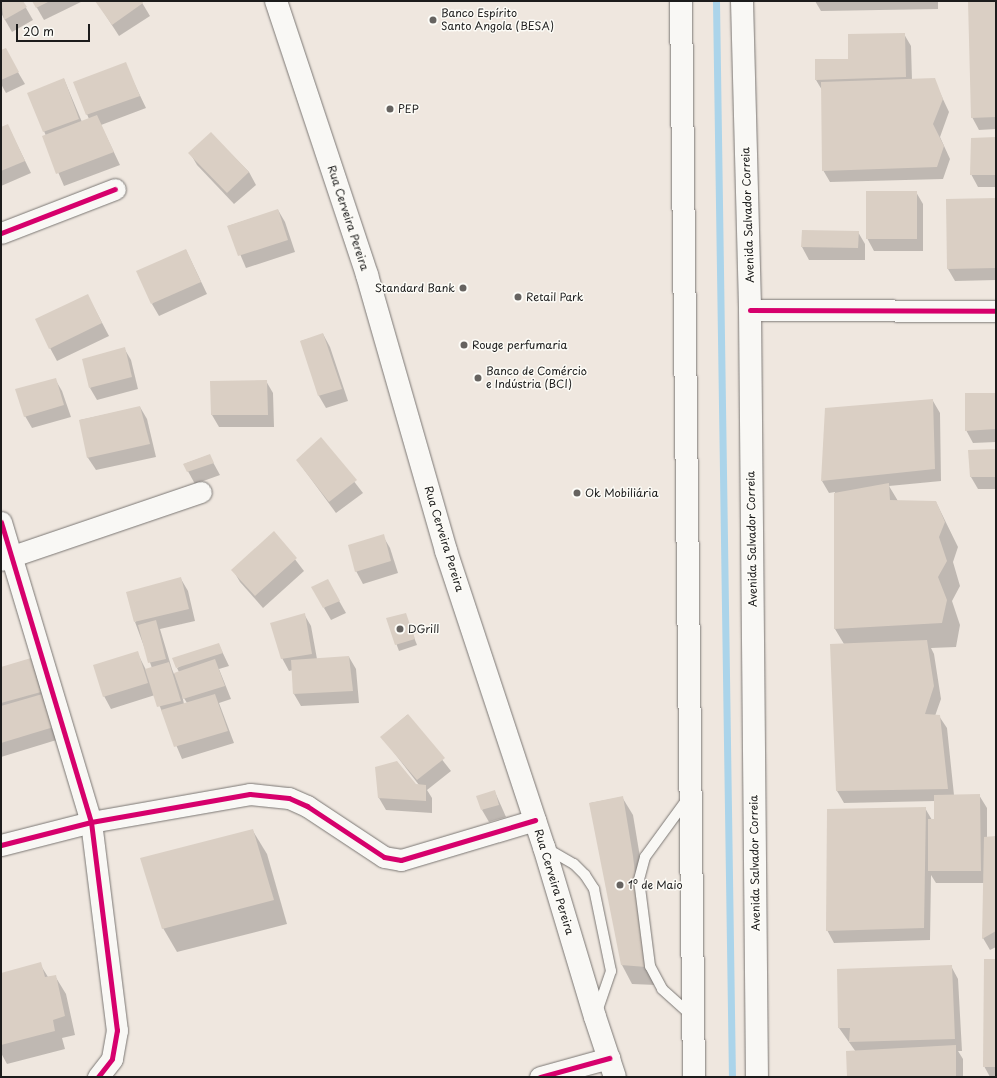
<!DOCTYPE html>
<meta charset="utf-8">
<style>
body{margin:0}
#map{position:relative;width:997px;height:1078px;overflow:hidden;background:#efe7df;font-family:"Playpen Sans",sans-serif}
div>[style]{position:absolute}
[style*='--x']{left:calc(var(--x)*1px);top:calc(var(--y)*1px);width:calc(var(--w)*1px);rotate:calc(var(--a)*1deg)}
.shadow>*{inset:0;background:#0003}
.stream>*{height:7px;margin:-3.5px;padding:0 3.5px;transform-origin:3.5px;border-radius:3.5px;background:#abd4ea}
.building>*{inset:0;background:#dacfc4}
.roads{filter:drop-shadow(0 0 1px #7b7774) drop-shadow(0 0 1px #7b7774)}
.service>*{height:10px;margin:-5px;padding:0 5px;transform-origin:5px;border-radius:5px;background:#f9f8f5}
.minor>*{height:21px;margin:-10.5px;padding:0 10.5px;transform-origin:10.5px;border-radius:10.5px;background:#f9f8f5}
.secondary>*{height:22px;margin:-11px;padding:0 11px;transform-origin:11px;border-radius:11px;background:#f9f8f5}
.primary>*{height:22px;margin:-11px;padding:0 11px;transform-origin:11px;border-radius:11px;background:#f9f8f5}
.cycleway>*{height:5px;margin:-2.5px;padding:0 2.5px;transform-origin:2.5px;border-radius:2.5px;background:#d6006c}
.dots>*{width:11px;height:11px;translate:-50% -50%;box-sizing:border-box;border:2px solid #fdfcf7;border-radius:50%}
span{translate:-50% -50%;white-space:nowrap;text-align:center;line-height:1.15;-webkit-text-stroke:3px #fdfcf7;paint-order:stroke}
.poi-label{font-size:11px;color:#1c1c1c}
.left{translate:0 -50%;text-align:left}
.right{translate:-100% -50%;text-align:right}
.street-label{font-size:11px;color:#1c1c1c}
.frame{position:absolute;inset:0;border:2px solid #1c1c1c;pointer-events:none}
.scale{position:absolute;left:16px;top:24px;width:74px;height:18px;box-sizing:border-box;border:2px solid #1c1c1c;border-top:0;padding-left:5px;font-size:12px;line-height:14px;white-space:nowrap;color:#1c1c1c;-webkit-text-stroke:3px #fdfcf7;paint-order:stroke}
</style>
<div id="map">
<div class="shadow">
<div style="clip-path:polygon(1px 1px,22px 1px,33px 20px,12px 32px,1px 13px)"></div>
<div style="clip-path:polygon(33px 1px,83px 1px,44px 20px)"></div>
<div style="clip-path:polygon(141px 1px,150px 16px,119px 36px,97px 2px)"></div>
<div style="clip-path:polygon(815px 1px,938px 1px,938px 9px,821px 11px)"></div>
<div style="clip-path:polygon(969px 1px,996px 1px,996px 129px,979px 130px,972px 117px)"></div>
<div style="clip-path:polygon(904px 34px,911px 46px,912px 80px,934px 80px,949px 112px,940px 137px,950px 159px,943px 179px,830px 182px,823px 170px,822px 90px,816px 80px,849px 60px)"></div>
<div style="clip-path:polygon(1px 52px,12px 62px,25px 84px,6px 93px,1px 84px)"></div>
<div style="clip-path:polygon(125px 64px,146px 108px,101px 125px,120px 165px,64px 186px,43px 137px,46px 136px,44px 131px,64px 79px,82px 122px,89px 119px,74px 83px)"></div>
<div style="clip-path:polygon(8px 126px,31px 173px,1px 186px,1px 129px)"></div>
<div style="clip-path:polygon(211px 134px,249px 172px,256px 185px,234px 204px,197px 165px,190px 153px)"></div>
<div style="clip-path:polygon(996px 138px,996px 187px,978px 187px,971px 174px)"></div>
<div style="clip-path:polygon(916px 192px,923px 204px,923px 251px,874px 251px,867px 238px)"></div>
<div style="clip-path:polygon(996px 199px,996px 280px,955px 281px,948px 269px,947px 200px)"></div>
<div style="clip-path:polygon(278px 210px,285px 222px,295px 252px,246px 268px,228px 226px)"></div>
<div style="clip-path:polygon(803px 231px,858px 232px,865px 244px,865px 260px,809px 260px,802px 247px)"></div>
<div style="clip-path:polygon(186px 250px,207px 294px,159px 316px,152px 304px)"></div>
<div style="clip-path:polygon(88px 296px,109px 336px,57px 361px,50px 348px)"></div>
<div style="clip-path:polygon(323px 334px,330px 347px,348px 401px,326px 408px,319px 396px,301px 341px)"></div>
<div style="clip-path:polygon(124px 348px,131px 360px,138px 389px,97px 400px,90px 388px)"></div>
<div style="clip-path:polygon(55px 379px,62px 391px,71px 417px,32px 428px,25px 416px)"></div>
<div style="clip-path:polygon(266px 381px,273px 393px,274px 427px,219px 427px,212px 415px,211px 382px)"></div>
<div style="clip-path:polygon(996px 394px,996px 442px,973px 443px,966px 430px)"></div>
<div style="clip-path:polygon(933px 401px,940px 413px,941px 481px,889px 486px,898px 501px,936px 502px,958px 547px,953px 562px,960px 586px,952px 601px,960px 625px,956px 647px,931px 648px,934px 654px,941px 699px,935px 716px,939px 716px,947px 728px,954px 795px,979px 795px,987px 808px,987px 838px,996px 837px,996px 947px,990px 950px,983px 938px,984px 883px,936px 883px,931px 875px,930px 940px,834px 943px,827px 930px,925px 808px,932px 820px,935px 820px,935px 801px,844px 803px,837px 791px,844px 644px,835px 629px,835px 492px,829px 493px,822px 481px)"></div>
<div style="clip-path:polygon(140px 407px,147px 419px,156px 457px,96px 470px,88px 458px,80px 420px)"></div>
<div style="clip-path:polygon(321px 439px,363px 493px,336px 513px,297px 460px)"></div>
<div style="clip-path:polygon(996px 450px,996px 489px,978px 489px,971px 477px,969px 451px)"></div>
<div style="clip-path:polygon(209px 455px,220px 475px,195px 484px,184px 464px)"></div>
<div style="clip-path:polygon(274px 532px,304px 571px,263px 608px,240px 582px,233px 570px)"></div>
<div style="clip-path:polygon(383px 536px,390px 548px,398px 573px,363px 584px,356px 571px)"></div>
<div style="clip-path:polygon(evenodd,181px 579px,188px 591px,195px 621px,160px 629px,172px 669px,174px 674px,179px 672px,177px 668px,219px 645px,229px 666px,219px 669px,231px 699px,219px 703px,234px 743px,182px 759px,155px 695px,111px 709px,104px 696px,137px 652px,146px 670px,152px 668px,135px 622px,181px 579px,182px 695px,187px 703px,184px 704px,182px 695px)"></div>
<div style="clip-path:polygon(334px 592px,346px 613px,331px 620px,324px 608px)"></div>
<div style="clip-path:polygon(304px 614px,311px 626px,317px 659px,349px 657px,356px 669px,359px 703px,301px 706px,294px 694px,293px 670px,289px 671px,282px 658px)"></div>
<div style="clip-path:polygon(405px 614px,417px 645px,399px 651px,387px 619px)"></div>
<div style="clip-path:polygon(30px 659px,63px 738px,1px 757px,1px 668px)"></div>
<div style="clip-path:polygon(407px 715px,451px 771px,427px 790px,432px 798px,432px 813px,386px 810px,379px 798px,419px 785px,382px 737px)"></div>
<div style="clip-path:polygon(495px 792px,506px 817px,489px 822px,482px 810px)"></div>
<div style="clip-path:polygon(622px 797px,633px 815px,643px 875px,656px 985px,632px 984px,622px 965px,590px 803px)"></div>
<div style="clip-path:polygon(253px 831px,267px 854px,287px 924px,177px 952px,163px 928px)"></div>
<div style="clip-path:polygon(996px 960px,996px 1077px,990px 1077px,984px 1066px)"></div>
<div style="clip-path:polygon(40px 964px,48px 977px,55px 976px,66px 994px,75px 1035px,62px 1038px,65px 1049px,7px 1064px,1px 1053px,1px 974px)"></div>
<div style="clip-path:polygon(951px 966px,958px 979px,962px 1051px,958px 1051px,963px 1059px,963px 1077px,848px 1077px,856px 1052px,839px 1028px,838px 970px)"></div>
</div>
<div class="stream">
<div style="--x:716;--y:1;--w:1076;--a:89.15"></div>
</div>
<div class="building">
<div style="clip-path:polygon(1px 1px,23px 1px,27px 7px,4px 20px)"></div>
<div style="clip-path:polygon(32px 1px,50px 1px,36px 8px)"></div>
<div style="clip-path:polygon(95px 1px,142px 1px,143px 3px,112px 25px)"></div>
<div style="clip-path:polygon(968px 1px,996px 1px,996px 117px,971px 118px)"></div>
<div style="clip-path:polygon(905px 33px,906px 77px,815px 80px,815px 59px,848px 59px,848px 34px)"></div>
<div style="clip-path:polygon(6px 48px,19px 72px,1px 80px,1px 50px)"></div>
<div style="clip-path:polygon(126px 62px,140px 96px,86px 115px,73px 82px)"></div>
<div style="clip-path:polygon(64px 78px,79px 119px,43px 132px,27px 93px)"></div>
<div style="clip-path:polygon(935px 78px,943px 99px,933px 124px,944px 146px,937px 167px,822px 171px,821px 82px)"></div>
<div style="clip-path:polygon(97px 115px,114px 152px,56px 174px,42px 136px)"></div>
<div style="clip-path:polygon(8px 124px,25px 161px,1px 171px,1px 127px)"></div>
<div style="clip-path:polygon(211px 132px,249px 172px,227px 193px,188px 153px)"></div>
<div style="clip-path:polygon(996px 137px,996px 175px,970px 175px,971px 138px)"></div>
<div style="clip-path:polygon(866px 191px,917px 191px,917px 239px,866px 239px)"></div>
<div style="clip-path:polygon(996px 198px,996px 268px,947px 269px,946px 199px)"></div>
<div style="clip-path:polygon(278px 209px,288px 240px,238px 256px,227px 226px)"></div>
<div style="clip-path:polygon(802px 230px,859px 231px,858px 248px,801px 247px)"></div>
<div style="clip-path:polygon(186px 249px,201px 282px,151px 304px,136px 271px)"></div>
<div style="clip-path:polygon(88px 294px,102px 323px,49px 349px,35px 319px)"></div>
<div style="clip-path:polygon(323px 333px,342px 389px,318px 396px,300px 341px)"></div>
<div style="clip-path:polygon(125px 347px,132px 377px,89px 388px,82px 359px)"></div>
<div style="clip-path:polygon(56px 378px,64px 405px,24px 417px,15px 389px)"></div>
<div style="clip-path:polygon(267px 380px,268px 415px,211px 415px,210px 381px)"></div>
<div style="clip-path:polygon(965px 393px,996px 393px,996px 429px,965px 431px)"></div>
<div style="clip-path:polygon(933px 399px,935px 469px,821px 481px,825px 408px)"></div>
<div style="clip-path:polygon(140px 406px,150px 444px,87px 458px,79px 420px)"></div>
<div style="clip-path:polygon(321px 437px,357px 480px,329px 502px,296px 460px)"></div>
<div style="clip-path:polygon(996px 449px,996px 477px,970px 477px,968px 450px)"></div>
<div style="clip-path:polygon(210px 454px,214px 463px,187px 472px,183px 464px)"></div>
<div style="clip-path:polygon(889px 483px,890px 500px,936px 501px,945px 522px,939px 537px,947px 561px,938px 577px,947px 600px,942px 623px,834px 629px,834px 493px)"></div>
<div style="clip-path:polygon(274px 531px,297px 558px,255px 596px,231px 570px)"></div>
<div style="clip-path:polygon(384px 534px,391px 561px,355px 572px,348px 545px)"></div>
<div style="clip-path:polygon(181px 577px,189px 609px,134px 622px,126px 592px)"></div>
<div style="clip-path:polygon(328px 579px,340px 601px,323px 608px,311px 587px)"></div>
<div style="clip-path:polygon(305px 613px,312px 654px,281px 659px,270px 623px)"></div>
<div style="clip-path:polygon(406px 613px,415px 639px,395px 645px,386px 618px)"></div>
<div style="clip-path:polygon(156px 620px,166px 659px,148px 663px,138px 625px)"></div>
<div style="clip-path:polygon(927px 640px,934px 686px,925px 714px,940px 715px,948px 789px,836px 791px,830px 644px)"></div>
<div style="clip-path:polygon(219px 643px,223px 653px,176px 668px,172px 658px)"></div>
<div style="clip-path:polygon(138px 651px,148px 683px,103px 697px,93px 665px)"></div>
<div style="clip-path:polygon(349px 656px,353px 691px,293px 694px,291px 660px)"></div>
<div style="clip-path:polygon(31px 658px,41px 692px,1px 703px,1px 667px)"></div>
<div style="clip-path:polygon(215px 659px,225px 686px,183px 699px,174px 673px)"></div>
<div style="clip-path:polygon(169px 662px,181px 701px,157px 707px,145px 669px)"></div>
<div style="clip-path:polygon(46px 693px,57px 726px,1px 743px,1px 706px)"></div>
<div style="clip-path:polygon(215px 694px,228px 731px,174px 747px,161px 710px)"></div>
<div style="clip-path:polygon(408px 714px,445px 758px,417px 780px,380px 737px)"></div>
<div style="clip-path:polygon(397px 761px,416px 784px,426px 785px,426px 801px,378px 798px,375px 767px)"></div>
<div style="clip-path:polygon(495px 790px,499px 805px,481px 810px,476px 796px)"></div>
<div style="clip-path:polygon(980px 794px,981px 871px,928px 871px,928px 819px,934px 819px,934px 795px)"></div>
<div style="clip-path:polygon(623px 796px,633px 856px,646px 967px,621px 965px,589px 803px)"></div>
<div style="clip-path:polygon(926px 807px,924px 928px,826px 931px,827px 809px)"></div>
<div style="clip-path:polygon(253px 829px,274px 900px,162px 929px,140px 858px)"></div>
<div style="clip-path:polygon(996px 836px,996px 931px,982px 939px,984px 837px)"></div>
<div style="clip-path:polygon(984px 959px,996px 959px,996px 1067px,983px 1067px)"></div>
<div style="clip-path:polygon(41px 962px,45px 977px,56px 975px,65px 1016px,53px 1020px,55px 1031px,1px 1045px,1px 973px)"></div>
<div style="clip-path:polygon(952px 965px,955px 1039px,849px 1042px,850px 1028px,838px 1028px,837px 969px)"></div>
<div style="clip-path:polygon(956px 1045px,956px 1077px,847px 1077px,846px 1051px)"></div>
</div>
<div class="roads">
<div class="service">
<div style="--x:688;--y:798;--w:73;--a:126.1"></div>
<div style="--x:645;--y:857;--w:24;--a:105"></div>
<div style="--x:639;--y:880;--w:87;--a:82.7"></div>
<div style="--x:650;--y:966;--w:26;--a:62"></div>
<div style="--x:662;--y:989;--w:40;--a:42"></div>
<div style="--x:546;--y:848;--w:32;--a:30"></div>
<div style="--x:574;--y:864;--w:16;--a:45"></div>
<div style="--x:585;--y:875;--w:17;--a:57"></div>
<div style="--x:594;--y:889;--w:84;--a:78.3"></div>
<div style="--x:611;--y:971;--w:43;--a:108.9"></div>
</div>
<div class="minor">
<div style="--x:1;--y:233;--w:122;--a:-21.1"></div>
<div style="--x:750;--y:310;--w:246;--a:0.2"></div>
<div style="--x:1;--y:522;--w:313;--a:73.3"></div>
<div style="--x:91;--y:822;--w:210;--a:82.9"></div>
<div style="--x:117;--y:1030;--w:29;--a:100"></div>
<div style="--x:112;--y:1059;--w:23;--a:128"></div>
<div style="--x:1;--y:560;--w:211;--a:-18.8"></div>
<div style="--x:1;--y:845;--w:93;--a:-14.3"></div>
<div style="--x:91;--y:822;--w:161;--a:-10"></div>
<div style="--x:250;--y:794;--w:39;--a:6"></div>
<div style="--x:289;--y:798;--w:20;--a:24"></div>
<div style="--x:307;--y:806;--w:92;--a:33.5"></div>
<div style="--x:384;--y:857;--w:17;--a:10"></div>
<div style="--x:401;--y:860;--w:140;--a:-16.6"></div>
<div style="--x:540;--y:1077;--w:72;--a:-15.4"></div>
</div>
<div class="secondary">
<div style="--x:276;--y:1;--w:289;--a:71.6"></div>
<div style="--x:367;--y:275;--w:287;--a:74"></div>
<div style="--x:446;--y:551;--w:312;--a:71.7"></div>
<div style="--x:544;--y:847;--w:177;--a:73.3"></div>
<div style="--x:595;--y:1017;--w:63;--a:71.6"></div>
</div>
<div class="primary">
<div style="--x:681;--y:1;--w:1076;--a:89.31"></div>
<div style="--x:742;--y:1;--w:309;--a:88.5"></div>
<div style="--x:750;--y:310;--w:767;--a:89.48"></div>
</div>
</div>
<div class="cycleway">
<div style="--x:1;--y:233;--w:122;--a:-21.1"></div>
<div style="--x:750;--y:310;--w:246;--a:0.2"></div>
<div style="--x:1;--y:522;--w:313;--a:73.3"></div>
<div style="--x:91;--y:822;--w:210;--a:82.9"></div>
<div style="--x:117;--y:1030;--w:29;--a:100"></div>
<div style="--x:112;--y:1059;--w:23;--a:128"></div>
<div style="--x:1;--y:845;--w:93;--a:-14.3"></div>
<div style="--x:91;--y:822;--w:161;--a:-10"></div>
<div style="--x:250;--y:794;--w:39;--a:6"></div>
<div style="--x:289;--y:798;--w:20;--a:24"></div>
<div style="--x:307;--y:806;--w:92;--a:33.5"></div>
<div style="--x:384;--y:857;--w:17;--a:10"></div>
<div style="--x:401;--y:860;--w:140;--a:-16.6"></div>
<div style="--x:540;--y:1077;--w:72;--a:-15.4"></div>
</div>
<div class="dots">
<div style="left:433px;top:20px;background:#666360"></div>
<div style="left:390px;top:109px;background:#666360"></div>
<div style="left:463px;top:288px;background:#666360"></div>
<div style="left:518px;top:297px;background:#666360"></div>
<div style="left:464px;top:345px;background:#666360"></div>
<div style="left:478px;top:378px;background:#666360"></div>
<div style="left:577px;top:493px;background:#666360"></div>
<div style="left:400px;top:629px;background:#666360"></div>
<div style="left:620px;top:885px;background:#666360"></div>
</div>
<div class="poi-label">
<span class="left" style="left:441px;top:20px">Banco Espírito<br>Santo Angola (BESA)</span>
<span class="left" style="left:398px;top:109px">PEP</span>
<span class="right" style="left:455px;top:288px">Standard Bank</span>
<span class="left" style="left:526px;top:297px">Retail Park</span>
<span class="left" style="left:472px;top:345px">Rouge perfumaria</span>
<span class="left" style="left:486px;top:378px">Banco de Comércio<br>e Indústria (BCI)</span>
<span class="left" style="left:585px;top:493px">Ok Mobiliária</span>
<span class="left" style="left:408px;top:629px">DGrill</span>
<span class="left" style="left:628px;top:885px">1º de Maio</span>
</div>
<div class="street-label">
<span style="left:748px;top:215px;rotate:-92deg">Avenida Salvador Correia</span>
<span style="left:348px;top:218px;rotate:72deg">Rua Cerveira Pereira</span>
<span style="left:444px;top:539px;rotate:73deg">Rua Cerveira Pereira</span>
<span style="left:752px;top:539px;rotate:-91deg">Avenida Salvador Correia</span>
<span style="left:755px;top:863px;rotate:-91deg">Avenida Salvador Correia</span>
<span style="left:554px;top:882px;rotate:73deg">Rua Cerveira Pereira</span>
</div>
<div class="frame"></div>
<div class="scale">20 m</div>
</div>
